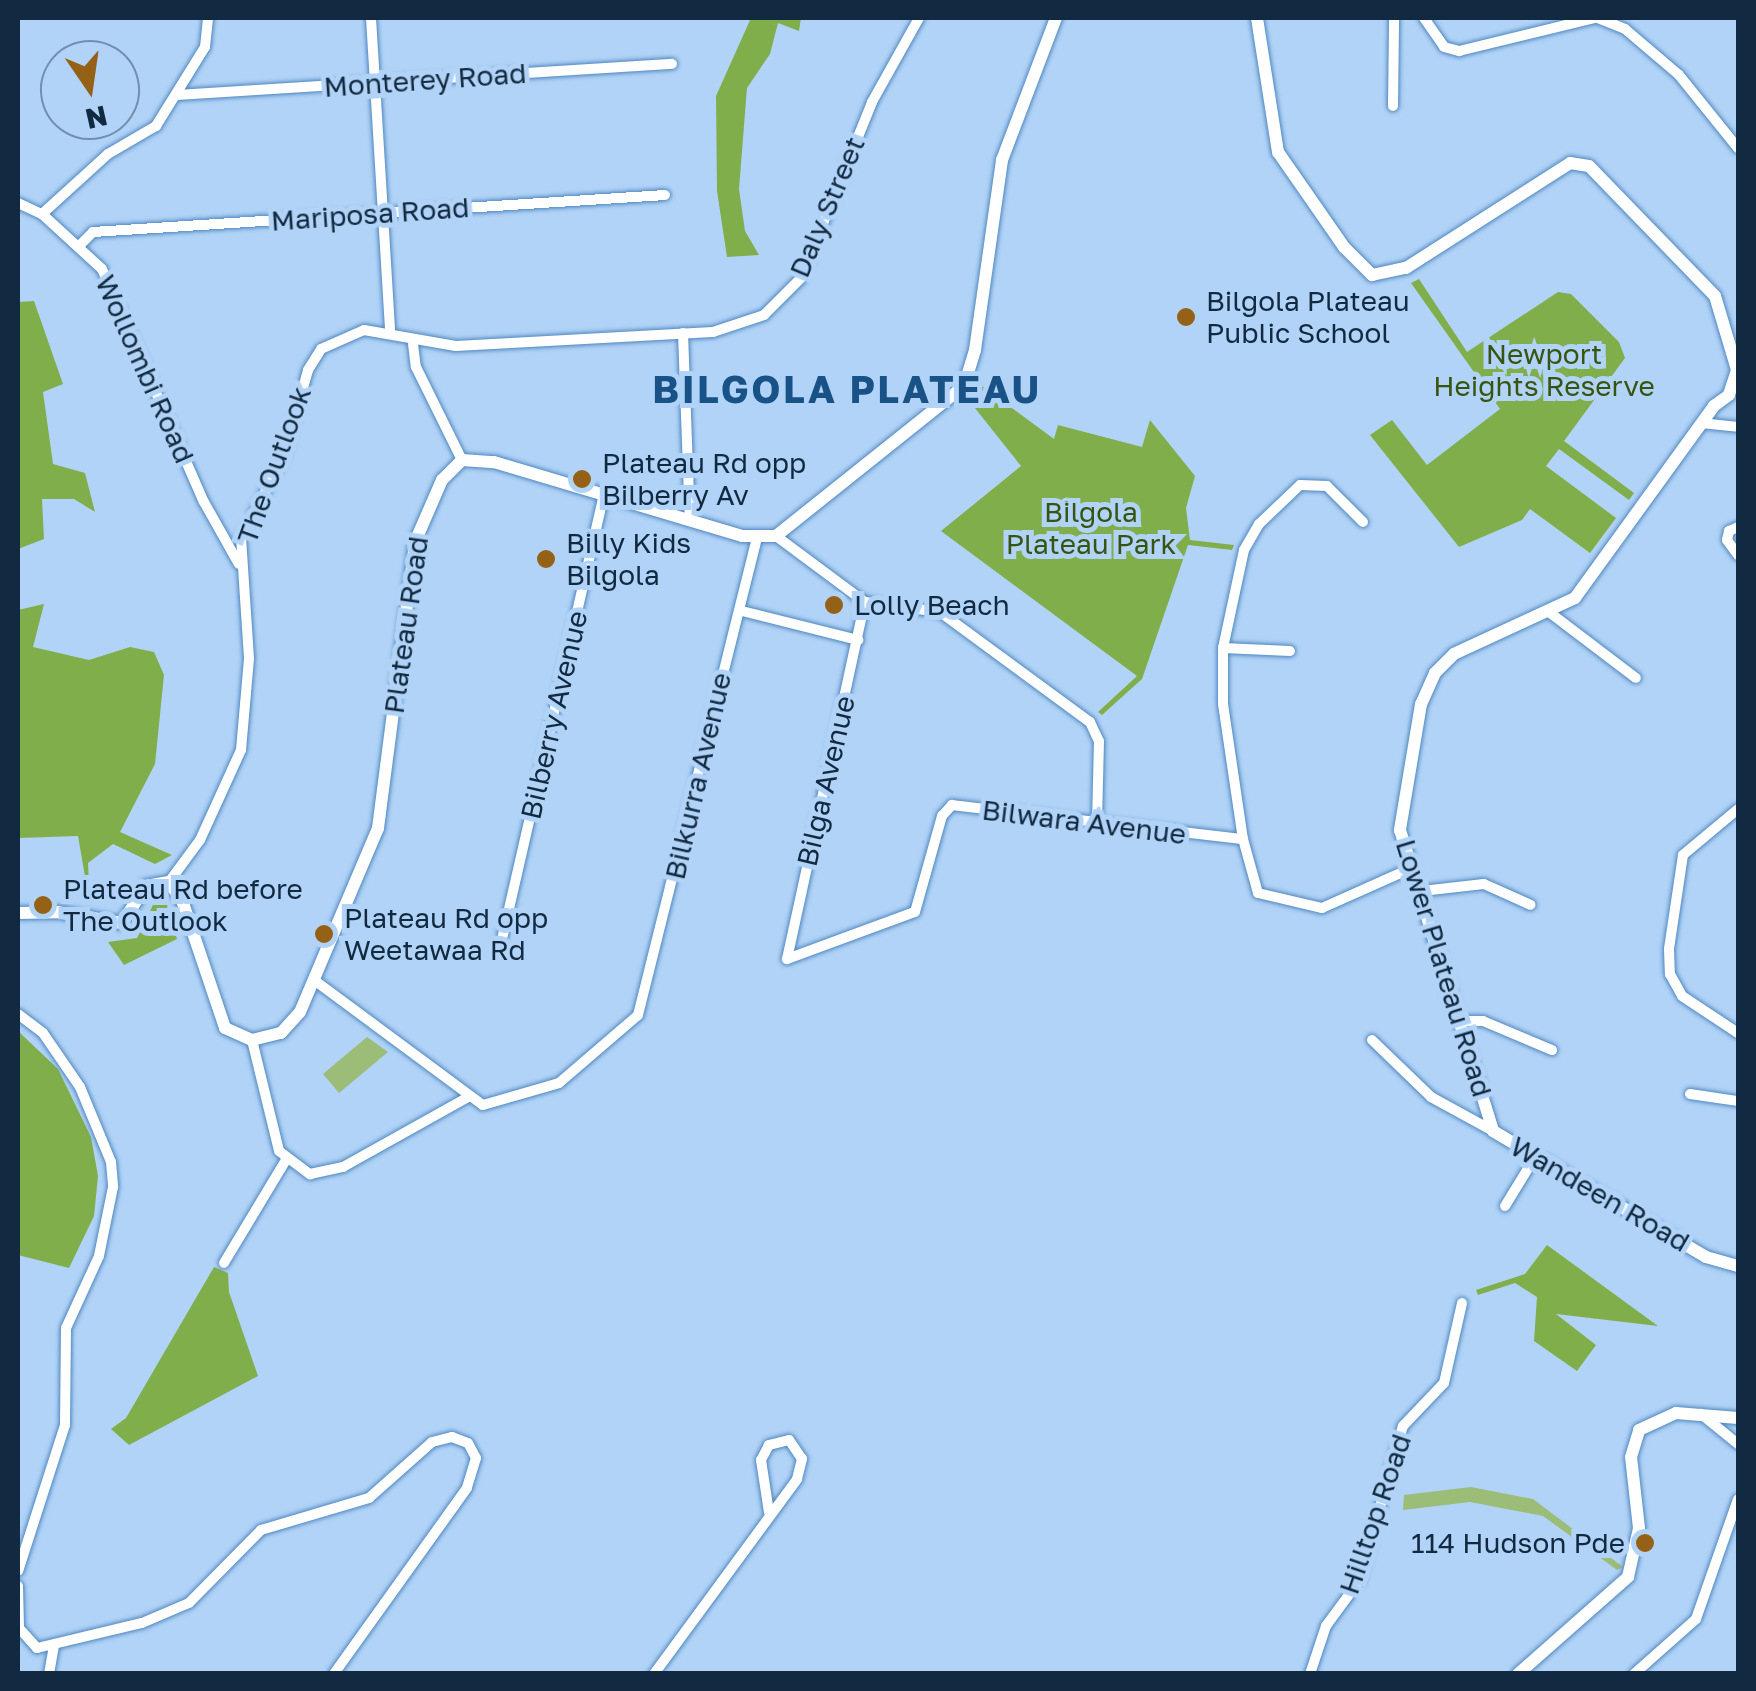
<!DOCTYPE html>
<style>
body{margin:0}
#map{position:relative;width:1756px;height:1691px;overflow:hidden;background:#b1d3f7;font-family:"Golos Text",sans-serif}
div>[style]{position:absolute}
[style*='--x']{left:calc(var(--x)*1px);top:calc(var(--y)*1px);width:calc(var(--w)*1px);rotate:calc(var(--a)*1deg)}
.green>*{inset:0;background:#9bbd78}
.forest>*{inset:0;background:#80ae4b}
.roads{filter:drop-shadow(0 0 2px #5088c0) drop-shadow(0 0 2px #5088c0)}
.minor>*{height:10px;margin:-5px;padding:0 5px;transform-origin:5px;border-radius:5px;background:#fff}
.tertiary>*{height:12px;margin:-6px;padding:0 6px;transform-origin:6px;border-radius:6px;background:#fff}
.dots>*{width:28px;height:28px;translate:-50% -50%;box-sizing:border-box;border:5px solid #b1d3f7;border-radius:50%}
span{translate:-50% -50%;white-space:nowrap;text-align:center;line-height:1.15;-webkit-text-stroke:10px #b1d3f7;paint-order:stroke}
.street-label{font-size:28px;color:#122a41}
.poi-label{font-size:28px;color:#122a41}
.left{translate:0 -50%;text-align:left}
.right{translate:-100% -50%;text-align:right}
.park-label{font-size:28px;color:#38550f}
.district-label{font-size:38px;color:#185286;font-weight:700;letter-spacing:2.5px}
.frame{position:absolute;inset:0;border:20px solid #122a41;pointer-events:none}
.north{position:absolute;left:40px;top:40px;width:100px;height:100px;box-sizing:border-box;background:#b1d3f7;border:2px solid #718fae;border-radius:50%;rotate:167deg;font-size:28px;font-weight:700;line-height:40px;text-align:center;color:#122a41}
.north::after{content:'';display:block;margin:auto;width:35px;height:45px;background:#956116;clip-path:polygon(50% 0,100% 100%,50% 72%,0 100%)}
</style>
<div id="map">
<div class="green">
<div style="clip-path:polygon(367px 1037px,388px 1052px,339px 1093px,323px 1074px)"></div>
<div style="clip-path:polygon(1471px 1487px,1533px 1499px,1623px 1567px,1617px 1570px,1543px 1516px,1470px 1502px,1403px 1510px,1404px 1495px)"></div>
</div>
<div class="forest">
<div style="clip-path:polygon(751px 18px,801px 18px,799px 31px,778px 23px,770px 54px,747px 88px,739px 189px,745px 231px,759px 255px,727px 257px,717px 191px,716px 96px)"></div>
<div style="clip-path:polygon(1419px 279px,1467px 352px,1558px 292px,1571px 294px,1619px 342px,1625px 358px,1564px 441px,1634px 493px,1629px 500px,1559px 449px,1546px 466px,1616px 518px,1590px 553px,1530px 509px,1522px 520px,1459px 547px,1370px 435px,1392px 420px,1427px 465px,1500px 409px,1411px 283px)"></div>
<div style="clip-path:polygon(34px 301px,63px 384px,43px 392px,53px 464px,85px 473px,95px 512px,74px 499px,42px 499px,44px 539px,18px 549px,18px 302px)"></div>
<div style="clip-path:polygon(982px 386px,1054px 439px,1058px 425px,1142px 447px,1150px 420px,1195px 476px,1186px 508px,1190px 540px,1234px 545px,1232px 550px,1188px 545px,1142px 679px,1102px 715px,1098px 712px,1137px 676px,941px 531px,1021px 466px,967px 398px)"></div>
<div style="clip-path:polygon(44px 604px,33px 647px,89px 660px,130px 647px,154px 652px,164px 675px,155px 764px,120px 832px,172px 855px,155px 864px,113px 844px,88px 863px,90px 905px,78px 836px,18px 838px,18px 610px)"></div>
<div style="clip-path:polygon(153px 905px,167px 905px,177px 939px,124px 965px,108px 942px,137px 938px)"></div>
<div style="clip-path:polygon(18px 1031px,58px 1069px,91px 1137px,98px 1176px,94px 1216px,69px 1268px,18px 1255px)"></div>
<div style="clip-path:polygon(1547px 1245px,1658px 1326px,1556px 1314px,1596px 1345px,1577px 1371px,1534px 1341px,1537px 1297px,1515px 1283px,1478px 1295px,1476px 1290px,1525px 1274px)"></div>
<div style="clip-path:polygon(214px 1267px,228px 1273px,229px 1292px,258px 1376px,129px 1445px,111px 1429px,126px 1418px)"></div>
</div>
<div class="roads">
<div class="minor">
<div style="--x:371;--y:18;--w:315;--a:86.5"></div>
<div style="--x:1424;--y:18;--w:35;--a:55"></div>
<div style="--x:1444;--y:47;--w:16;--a:15"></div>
<div style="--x:1459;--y:51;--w:139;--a:-13.7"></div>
<div style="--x:1598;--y:18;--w:29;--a:22"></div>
<div style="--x:1625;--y:29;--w:71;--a:40.4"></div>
<div style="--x:1679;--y:75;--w:94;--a:51.1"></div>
<div style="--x:178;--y:95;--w:495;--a:-3.6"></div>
<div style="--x:1393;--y:106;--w:88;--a:-89.3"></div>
<div style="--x:18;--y:203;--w:26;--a:25"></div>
<div style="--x:42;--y:214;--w:81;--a:42.5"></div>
<div style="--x:102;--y:269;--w:254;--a:66.4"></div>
<div style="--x:204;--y:502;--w:71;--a:60.6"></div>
<div style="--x:42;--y:214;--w:89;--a:-42.3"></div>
<div style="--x:108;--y:154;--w:56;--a:-30.3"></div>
<div style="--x:156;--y:126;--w:93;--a:-58.2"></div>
<div style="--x:205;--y:47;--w:29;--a:-84"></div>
<div style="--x:80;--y:245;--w:18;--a:-45"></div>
<div style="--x:93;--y:232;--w:573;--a:-3.7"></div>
<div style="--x:683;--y:333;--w:188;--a:87.9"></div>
<div style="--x:413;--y:344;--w:23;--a:83"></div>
<div style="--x:416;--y:367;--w:104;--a:63.7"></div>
<div style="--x:1701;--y:423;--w:37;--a:6"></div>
<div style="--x:1363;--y:522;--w:51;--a:-135"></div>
<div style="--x:1327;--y:486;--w:27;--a:-178"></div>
<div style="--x:1300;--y:485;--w:57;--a:136.4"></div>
<div style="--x:1259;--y:524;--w:30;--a:120"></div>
<div style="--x:1244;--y:550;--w:100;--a:102.1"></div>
<div style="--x:1223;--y:648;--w:56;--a:90"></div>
<div style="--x:1223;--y:704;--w:136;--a:81.6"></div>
<div style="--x:1243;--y:839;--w:56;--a:74.5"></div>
<div style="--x:1258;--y:893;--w:66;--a:13.2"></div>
<div style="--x:1322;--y:908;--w:101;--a:-24"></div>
<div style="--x:1738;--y:527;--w:10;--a:156"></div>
<div style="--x:1729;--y:531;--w:9;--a:103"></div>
<div style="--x:1727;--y:540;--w:19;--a:54"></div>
<div style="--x:776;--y:536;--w:111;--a:36.6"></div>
<div style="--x:865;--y:602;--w:76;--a:7.6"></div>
<div style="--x:940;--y:612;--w:186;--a:36.3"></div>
<div style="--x:1090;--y:722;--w:21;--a:65"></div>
<div style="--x:1099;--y:741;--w:83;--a:91.4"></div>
<div style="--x:742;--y:611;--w:120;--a:14"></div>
<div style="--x:1549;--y:612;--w:109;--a:37.2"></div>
<div style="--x:1223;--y:648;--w:67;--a:2.6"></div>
<div style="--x:1738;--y:809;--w:72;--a:140.1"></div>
<div style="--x:1683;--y:855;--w:95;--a:98.5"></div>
<div style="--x:1669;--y:949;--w:25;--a:88"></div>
<div style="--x:1670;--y:974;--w:25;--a:61"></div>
<div style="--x:1682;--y:996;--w:67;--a:33.5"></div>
<div style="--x:169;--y:882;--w:52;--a:-53.6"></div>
<div style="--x:200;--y:840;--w:99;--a:-65.5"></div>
<div style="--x:241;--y:750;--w:92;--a:-85"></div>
<div style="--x:249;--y:658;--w:119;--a:-93.8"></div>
<div style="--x:241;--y:539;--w:94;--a:-62.9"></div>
<div style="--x:284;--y:455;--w:88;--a:-74.2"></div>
<div style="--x:308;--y:370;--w:25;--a:-58"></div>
<div style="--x:321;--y:349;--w:47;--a:-23.8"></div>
<div style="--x:364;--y:330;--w:93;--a:9.9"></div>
<div style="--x:456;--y:346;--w:257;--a:-3.1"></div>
<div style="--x:713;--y:332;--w:54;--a:-18.4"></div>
<div style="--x:764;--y:315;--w:52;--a:-45"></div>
<div style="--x:801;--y:278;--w:190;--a:-68"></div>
<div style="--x:872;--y:102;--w:96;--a:-60.8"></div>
<div style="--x:1422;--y:891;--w:62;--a:-6.4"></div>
<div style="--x:1484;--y:884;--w:51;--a:24.1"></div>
<div style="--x:503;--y:935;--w:451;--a:-77.1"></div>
<div style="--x:787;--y:959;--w:136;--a:-20.2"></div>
<div style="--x:915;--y:912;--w:100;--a:-74.3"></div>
<div style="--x:942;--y:816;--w:15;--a:-48"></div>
<div style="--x:952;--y:805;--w:293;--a:6.7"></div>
<div style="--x:787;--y:959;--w:365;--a:-77.7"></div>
<div style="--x:314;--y:980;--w:210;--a:36.5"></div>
<div style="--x:483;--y:1105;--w:79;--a:-16.1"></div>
<div style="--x:559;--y:1083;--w:104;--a:-40.7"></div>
<div style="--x:638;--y:1015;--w:491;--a:-76"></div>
<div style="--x:18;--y:1014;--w:31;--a:37"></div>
<div style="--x:43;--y:1033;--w:65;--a:55.6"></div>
<div style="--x:80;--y:1087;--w:81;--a:67.5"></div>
<div style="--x:111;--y:1162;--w:25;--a:85"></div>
<div style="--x:113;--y:1187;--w:70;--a:101.5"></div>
<div style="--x:99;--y:1256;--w:79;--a:114.6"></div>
<div style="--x:66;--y:1328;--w:97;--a:90.6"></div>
<div style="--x:65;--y:1425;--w:153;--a:107.8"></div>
<div style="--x:1462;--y:1021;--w:21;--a:0"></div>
<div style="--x:1483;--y:1021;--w:75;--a:22.8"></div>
<div style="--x:252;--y:1040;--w:114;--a:76.3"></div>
<div style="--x:279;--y:1151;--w:39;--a:37"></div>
<div style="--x:310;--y:1174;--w:34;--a:-12"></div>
<div style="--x:343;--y:1167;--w:145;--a:-29.2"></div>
<div style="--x:1372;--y:1040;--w:82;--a:44"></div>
<div style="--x:1431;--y:1097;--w:71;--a:28.7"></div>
<div style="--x:1690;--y:1094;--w:49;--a:8.3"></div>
<div style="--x:1505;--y:1206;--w:57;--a:-58.5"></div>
<div style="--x:224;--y:1263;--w:120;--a:-59"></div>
<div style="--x:1701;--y:1414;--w:48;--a:39"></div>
<div style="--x:18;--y:1586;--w:42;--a:88.6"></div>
<div style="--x:19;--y:1628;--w:27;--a:48"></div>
<div style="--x:37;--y:1648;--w:108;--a:-13.4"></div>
<div style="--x:142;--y:1623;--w:51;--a:-23.1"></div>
<div style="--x:189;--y:1603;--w:103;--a:-45.4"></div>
<div style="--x:261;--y:1530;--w:113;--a:-16.5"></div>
<div style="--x:369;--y:1498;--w:84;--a:-41.6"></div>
<div style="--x:432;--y:1442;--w:21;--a:-14"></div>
<div style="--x:452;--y:1437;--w:17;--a:21"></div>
<div style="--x:468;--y:1443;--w:17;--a:62"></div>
<div style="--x:476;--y:1458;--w:31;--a:107"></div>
<div style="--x:467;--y:1488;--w:229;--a:125.6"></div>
<div style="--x:49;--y:1674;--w:27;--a:-80"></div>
<div style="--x:654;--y:1674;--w:242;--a:-53.7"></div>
<div style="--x:797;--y:1479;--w:21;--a:-76"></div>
<div style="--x:802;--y:1459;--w:23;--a:-124"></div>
<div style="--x:789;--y:1440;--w:21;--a:166"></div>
<div style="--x:769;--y:1445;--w:17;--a:118"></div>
<div style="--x:761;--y:1460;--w:53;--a:81.3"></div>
<div style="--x:1310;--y:1674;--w:51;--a:-71.6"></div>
<div style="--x:1326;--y:1626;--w:56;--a:-53.7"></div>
<div style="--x:1359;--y:1581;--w:161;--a:-74.2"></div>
<div style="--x:1403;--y:1426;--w:59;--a:-46.4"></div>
<div style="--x:1444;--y:1383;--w:82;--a:-77.3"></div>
<div style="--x:1634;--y:1674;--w:83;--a:-41.6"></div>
<div style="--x:1696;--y:1619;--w:127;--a:-70.7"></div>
</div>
<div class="tertiary">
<div style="--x:1257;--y:18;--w:136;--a:81.1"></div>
<div style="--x:1278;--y:152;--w:116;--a:55.2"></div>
<div style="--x:1344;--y:247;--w:40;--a:45"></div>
<div style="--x:1372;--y:275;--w:35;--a:-12"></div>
<div style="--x:1406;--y:268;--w:195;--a:-32.6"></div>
<div style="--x:1570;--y:163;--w:19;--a:9"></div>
<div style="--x:1589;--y:166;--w:181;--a:45.9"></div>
<div style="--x:1715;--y:296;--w:77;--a:73.4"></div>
<div style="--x:1737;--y:370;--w:26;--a:108"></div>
<div style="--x:1729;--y:395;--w:19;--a:144"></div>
<div style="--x:1714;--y:406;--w:237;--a:125.9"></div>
<div style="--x:1575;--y:598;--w:133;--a:155.2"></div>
<div style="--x:1454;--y:654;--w:27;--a:135"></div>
<div style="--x:1435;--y:673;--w:34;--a:114"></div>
<div style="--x:1421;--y:704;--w:128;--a:99.5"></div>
<div style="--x:1400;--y:830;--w:315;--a:72.8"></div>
<div style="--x:1493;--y:1131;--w:247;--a:30.6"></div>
<div style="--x:1706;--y:1257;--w:33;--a:16"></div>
<div style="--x:18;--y:913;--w:39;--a:-1"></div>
<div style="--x:57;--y:912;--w:66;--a:9.6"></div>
<div style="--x:122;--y:923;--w:44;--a:-57"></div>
<div style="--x:146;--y:886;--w:23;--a:-10"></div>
<div style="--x:169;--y:882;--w:25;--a:56"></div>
<div style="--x:183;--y:903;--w:132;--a:71.4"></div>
<div style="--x:225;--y:1028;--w:30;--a:24"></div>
<div style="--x:252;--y:1040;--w:30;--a:-14"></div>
<div style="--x:281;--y:1033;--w:28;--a:-48"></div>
<div style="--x:300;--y:1012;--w:200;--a:-67"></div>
<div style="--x:378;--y:828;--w:288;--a:-82.6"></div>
<div style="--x:415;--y:542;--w:68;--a:-66.5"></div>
<div style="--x:442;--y:480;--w:28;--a:-45"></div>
<div style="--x:462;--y:460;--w:32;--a:4"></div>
<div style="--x:494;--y:462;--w:259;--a:16.6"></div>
<div style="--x:742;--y:536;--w:34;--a:0"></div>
<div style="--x:776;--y:536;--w:241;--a:-38.6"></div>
<div style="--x:964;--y:386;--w:38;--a:-73"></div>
<div style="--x:975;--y:350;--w:192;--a:-81.9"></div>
<div style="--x:1002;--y:160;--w:152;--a:-69.2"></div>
<div style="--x:1518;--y:1674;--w:147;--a:-41.4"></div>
<div style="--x:1628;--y:1577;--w:50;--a:-77.3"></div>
<div style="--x:1639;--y:1528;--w:71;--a:-96.4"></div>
<div style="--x:1631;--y:1457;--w:28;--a:-73"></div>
<div style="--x:1639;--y:1430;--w:41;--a:-24.7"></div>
<div style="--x:1676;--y:1413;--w:62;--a:4.6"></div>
</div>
</div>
<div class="dots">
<div style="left:1186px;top:317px;background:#956116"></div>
<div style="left:582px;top:479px;background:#956116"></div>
<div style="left:546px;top:559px;background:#956116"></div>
<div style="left:834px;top:605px;background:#956116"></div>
<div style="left:43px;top:905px;background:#956116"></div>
<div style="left:324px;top:934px;background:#956116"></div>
<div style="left:1645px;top:1543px;background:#956116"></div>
</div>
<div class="street-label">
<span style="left:425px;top:80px;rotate:-4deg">Monterey Road</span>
<span style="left:827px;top:207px;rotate:-67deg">Daly Street</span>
<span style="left:370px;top:214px;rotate:-4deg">Mariposa Road</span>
<span style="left:145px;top:369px;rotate:66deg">Wollombi Road</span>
<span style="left:274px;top:465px;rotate:-70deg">The Outlook</span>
<span style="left:406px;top:625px;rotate:-82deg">Plateau Road</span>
<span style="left:554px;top:715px;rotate:-77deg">Bilberry Avenue</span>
<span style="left:698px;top:776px;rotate:-77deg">Bilkurra Avenue</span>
<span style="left:826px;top:781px;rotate:-77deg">Bilga Avenue</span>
<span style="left:1084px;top:822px;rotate:7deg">Bilwara Avenue</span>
<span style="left:1444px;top:968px;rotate:73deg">Lower Plateau Road</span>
<span style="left:1600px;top:1194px;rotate:30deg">Wandeen Road</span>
<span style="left:1375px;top:1514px;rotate:-71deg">Hilltop Road</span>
</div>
<div class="poi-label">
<span class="left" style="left:1206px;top:317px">Bilgola Plateau<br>Public School</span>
<span class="left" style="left:602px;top:479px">Plateau Rd opp<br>Bilberry Av</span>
<span class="left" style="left:566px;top:559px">Billy Kids<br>Bilgola</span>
<span class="left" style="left:854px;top:605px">Lolly Beach</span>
<span class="left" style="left:63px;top:905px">Plateau Rd before<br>The Outlook</span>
<span class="left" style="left:344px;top:934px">Plateau Rd opp<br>Weetawaa Rd</span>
<span class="right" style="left:1625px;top:1543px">114 Hudson Pde</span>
</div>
<div class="park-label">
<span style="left:1544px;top:370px">Newport<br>Heights Reserve</span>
<span style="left:1091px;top:528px">Bilgola<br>Plateau Park</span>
</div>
<div class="district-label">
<span style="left:847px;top:389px">BILGOLA PLATEAU</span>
</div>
<div class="frame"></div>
<div class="north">N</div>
</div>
